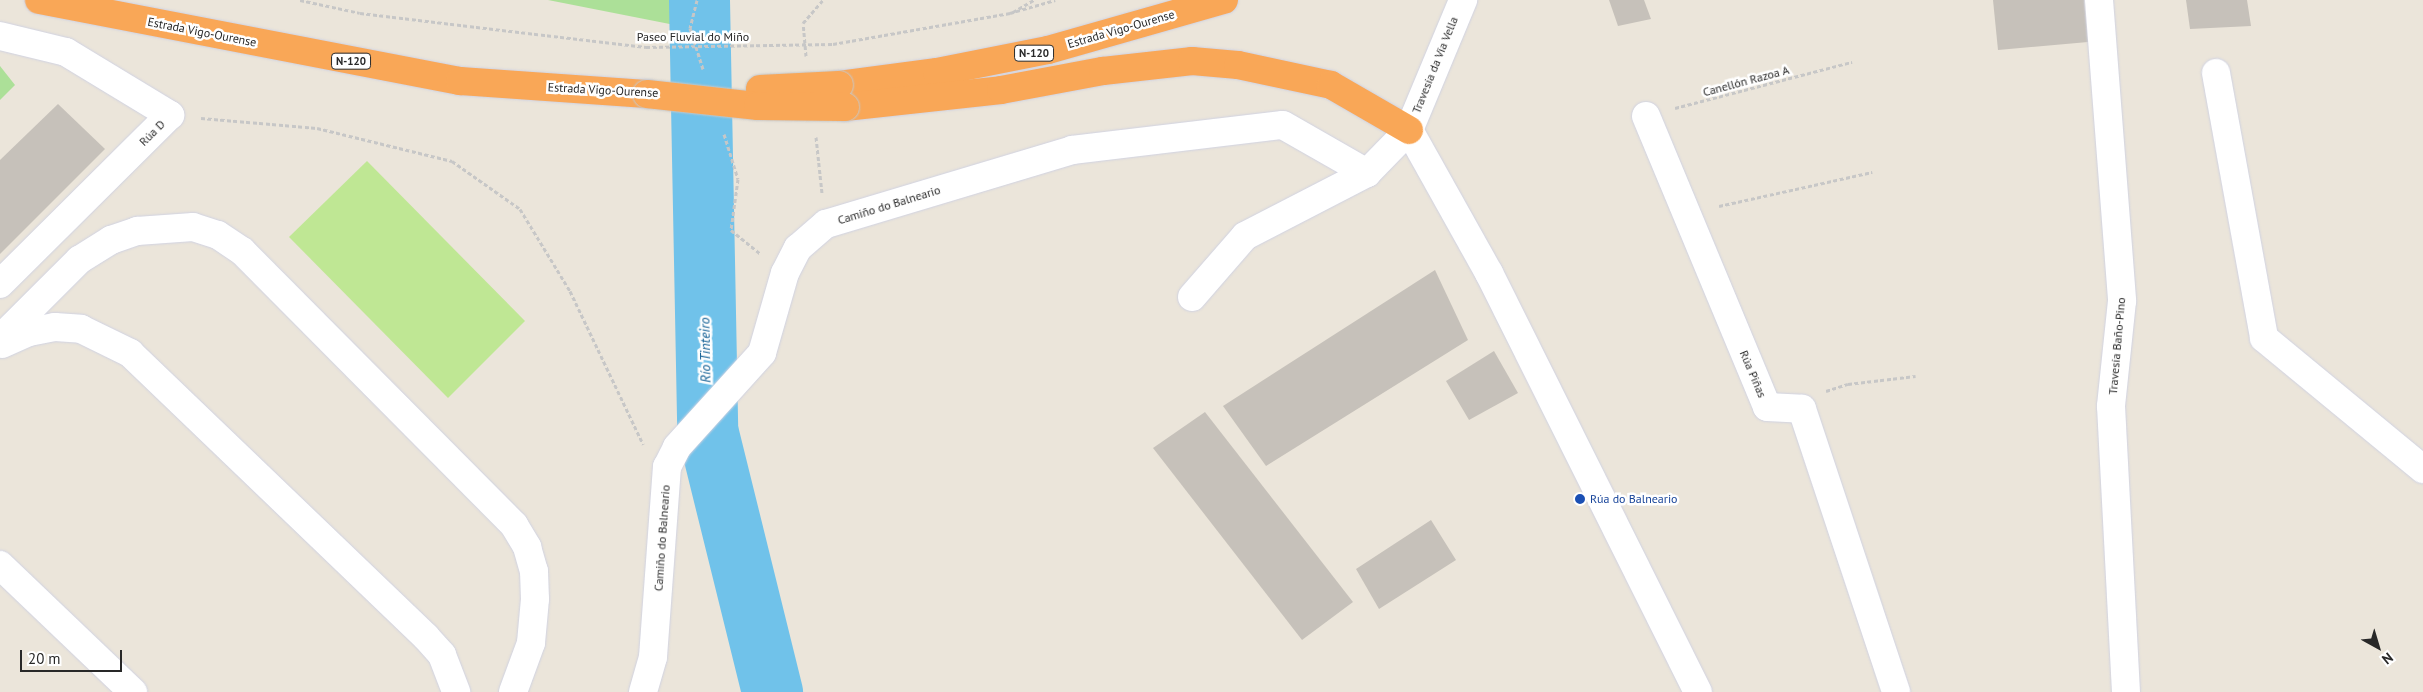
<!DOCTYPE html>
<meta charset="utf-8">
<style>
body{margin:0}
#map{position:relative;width:2423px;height:692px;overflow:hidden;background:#ebe5da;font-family:"PT Sans",sans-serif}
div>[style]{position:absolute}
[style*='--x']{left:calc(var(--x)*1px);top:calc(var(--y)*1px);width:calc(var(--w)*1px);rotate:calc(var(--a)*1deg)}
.green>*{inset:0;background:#ace098}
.pitch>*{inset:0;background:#bfe794}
.river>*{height:61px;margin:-30.5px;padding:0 30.5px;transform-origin:30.5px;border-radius:30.5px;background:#70c2ea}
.building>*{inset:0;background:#c6c1ba}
.path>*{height:3px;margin-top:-1.5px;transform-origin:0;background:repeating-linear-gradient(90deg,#c7c7c7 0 4px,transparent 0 6.5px)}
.roads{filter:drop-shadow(0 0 1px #d0d2e1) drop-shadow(0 0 1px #d0d2e1)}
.minor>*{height:28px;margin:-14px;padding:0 14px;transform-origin:14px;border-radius:14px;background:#fff}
.highway>*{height:28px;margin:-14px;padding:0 14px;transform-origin:14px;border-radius:14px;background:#f9a757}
.path-bridge>*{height:3px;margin-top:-1.5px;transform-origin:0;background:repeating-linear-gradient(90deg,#c7c7c7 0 4px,transparent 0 6.5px)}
.bridges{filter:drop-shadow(0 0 1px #c7c7c7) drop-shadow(0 0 1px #c7c7c7)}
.highway-bridge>*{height:28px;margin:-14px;padding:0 14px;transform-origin:14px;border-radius:14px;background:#f9a757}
.dots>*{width:14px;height:14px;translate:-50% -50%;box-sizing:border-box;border:2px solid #fff;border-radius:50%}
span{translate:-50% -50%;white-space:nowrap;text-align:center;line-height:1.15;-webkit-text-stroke:5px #fff;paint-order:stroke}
.shield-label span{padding:1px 4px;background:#fff;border:1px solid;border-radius:4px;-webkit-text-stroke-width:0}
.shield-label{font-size:11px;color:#282828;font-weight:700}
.street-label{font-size:12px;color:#282828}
.transit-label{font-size:12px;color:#164399}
.left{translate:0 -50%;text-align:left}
.water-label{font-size:14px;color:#115f94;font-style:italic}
.north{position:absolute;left:2353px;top:622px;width:50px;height:50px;-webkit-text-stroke:4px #fff;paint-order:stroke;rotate:141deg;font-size:14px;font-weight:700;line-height:20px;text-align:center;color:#282828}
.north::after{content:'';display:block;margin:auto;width:18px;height:22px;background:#282828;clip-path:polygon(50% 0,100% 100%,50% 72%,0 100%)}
.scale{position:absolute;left:20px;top:650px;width:102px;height:22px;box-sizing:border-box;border:2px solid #282828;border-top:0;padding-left:6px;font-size:15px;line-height:18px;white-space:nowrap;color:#282828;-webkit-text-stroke:4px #fff;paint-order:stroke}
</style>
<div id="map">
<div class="green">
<div style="clip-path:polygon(548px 0,687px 0,690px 28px)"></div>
<div style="clip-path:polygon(0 66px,15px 85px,0 100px)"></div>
</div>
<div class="pitch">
<div style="clip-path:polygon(367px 161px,525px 321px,448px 398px,289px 237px)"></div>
</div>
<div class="river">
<div style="--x:699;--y:0;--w:429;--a:88.9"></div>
<div style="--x:707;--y:429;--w:271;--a:76.1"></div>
</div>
<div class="building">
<div style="clip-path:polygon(1609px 0,1644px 0,1651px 19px,1618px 26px)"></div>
<div style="clip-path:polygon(1993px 0,2084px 0,2088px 42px,1998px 50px)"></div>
<div style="clip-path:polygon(2186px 0,2247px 0,2251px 26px,2190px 29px)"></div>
<div style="clip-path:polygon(58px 104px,105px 149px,0 254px,0 160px)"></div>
<div style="clip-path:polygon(1435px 270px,1468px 340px,1266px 466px,1223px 406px)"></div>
<div style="clip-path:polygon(1494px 351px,1518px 393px,1469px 420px,1446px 381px)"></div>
<div style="clip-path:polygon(1205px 412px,1353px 602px,1302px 640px,1153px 448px)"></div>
<div style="clip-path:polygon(1431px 520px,1456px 560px,1379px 609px,1356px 569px)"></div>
</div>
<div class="path">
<div style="--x:300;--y:0;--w:61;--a:12.2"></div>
<div style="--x:360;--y:13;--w:288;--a:6.8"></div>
<div style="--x:697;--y:0;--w:29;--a:104"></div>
<div style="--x:690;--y:28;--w:43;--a:72.4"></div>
<div style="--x:1013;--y:12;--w:24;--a:-30"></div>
<div style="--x:833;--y:44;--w:180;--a:-9.9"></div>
<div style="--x:1010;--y:13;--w:47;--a:-16.1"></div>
<div style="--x:806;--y:56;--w:33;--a:-95"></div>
<div style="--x:803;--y:23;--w:30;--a:-49"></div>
<div style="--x:1675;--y:108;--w:183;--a:-14.6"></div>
<div style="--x:201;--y:118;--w:116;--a:4.9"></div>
<div style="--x:317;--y:128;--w:139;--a:13.7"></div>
<div style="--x:452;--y:161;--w:83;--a:35.2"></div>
<div style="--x:520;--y:209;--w:96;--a:58.6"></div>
<div style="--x:570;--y:291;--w:170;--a:64.5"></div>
<div style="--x:724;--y:134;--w:47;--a:72.7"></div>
<div style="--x:738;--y:179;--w:51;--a:97.8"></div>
<div style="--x:731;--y:230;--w:38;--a:39"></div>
<div style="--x:816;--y:137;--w:56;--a:83.9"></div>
<div style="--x:1719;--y:206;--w:157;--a:-12.5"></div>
<div style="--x:1826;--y:391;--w:23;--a:-18"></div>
<div style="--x:1848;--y:384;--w:68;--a:-6.7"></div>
</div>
<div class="roads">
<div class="minor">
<div style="--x:2099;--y:0;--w:302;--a:85.6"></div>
<div style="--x:2122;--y:301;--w:106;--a:96"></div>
<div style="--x:2111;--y:406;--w:286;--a:87"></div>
<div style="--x:0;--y:36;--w:68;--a:13.6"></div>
<div style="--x:66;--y:52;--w:122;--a:31.2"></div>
<div style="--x:170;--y:115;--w:240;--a:135.2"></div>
<div style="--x:2216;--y:73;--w:269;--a:79.7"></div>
<div style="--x:2264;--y:338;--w:206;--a:39.5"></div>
<div style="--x:1646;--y:116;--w:315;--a:67.4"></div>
<div style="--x:1767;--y:407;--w:35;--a:3"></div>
<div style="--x:1802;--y:409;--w:298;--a:71.6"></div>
<div style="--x:1409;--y:130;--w:164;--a:60.8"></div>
<div style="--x:1489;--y:273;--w:468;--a:63.5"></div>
<div style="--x:1192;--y:297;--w:81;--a:-49"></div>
<div style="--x:1245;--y:236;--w:137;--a:-27.3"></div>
<div style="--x:1367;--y:173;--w:60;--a:-45.7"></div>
<div style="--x:1409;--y:130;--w:141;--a:-67.4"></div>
<div style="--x:0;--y:339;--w:112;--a:-45"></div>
<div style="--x:79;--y:260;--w:38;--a:-32"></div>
<div style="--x:111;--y:240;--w:28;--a:-19"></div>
<div style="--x:137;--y:231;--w:56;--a:-4.1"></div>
<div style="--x:193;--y:227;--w:26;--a:18"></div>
<div style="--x:218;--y:235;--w:29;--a:34"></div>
<div style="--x:242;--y:251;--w:386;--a:45.2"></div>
<div style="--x:514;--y:525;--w:26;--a:59"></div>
<div style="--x:527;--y:547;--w:25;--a:74"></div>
<div style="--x:534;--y:571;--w:28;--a:88"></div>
<div style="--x:535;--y:599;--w:44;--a:95.2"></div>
<div style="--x:531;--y:643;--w:52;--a:110.2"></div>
<div style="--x:2;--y:344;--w:30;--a:-24"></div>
<div style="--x:29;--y:332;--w:26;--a:-11"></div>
<div style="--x:55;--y:327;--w:26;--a:4"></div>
<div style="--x:81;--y:329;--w:55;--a:26.1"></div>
<div style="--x:130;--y:353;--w:410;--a:43.8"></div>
<div style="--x:426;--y:637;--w:24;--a:48"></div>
<div style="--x:442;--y:655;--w:40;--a:69"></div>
<div style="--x:0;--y:565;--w:184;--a:43.7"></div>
<div style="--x:643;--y:692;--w:36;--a:-74"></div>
<div style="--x:653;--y:657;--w:191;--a:-85.8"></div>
<div style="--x:667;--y:467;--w:22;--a:-63"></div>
<div style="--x:677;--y:447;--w:127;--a:-47.9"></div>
<div style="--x:762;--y:353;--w:83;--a:-74"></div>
<div style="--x:785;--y:273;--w:28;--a:-63"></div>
<div style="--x:798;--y:248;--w:37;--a:-41"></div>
<div style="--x:826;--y:224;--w:257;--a:-16.7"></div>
<div style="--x:1072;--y:150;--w:212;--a:-6.8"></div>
<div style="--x:1283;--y:125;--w:97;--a:29.7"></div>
</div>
<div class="highway">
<div style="--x:39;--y:0;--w:429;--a:10.9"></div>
<div style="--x:460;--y:81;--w:187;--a:4"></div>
<div style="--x:839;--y:85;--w:99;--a:-7.6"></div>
<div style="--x:937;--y:72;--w:113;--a:-11.2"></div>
<div style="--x:1048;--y:50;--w:183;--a:-15.9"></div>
<div style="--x:845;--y:107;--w:157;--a:-6.2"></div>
<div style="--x:1001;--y:90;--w:104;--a:-10.6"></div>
<div style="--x:1103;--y:71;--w:90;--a:-6.4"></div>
<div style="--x:1192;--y:61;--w:46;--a:5"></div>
<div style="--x:1238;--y:65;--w:95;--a:12.1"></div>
<div style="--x:1331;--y:85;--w:90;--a:30"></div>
</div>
</div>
<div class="path-bridge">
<div style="--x:646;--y:47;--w:187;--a:-0.9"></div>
</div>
<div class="bridges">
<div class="highway-bridge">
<div style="--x:760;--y:89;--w:79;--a:-2.9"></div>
<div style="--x:647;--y:94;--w:112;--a:6.2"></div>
<div style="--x:758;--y:106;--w:87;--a:0.7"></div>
</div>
</div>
<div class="dots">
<div style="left:1580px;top:499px;background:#1a4fb4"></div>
</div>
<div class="shield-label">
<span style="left:1034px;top:53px">N-120</span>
<span style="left:351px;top:61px">N-120</span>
</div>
<div class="street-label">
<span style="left:1121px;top:29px;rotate:-16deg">Estrada Vigo-Ourense</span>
<span style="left:202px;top:32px;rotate:11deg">Estrada Vigo-Ourense</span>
<span style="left:693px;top:37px">Paseo Fluvial do Miño</span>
<span style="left:1435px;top:65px;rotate:-68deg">Travesía da Vía Vella</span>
<span style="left:1746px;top:81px;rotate:-15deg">Canellón Razoa A</span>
<span style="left:603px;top:90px;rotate:3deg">Estrada Vigo-Ourense</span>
<span style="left:152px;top:133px;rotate:-45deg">Rúa D</span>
<span style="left:889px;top:205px;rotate:-17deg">Camiño do Balneario</span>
<span style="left:2117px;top:346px;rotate:-85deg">Travesía Baño-Pino</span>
<span style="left:1753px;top:374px;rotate:67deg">Rúa Piñas</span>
<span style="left:662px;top:538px;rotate:-86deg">Camiño do Balneario</span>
</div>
<div class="transit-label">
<span class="left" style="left:1590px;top:499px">Rúa do Balneario</span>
</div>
<div class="water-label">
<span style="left:705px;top:350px;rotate:-91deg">Río Tinteiro</span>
</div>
<div class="north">N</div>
<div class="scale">20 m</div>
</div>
